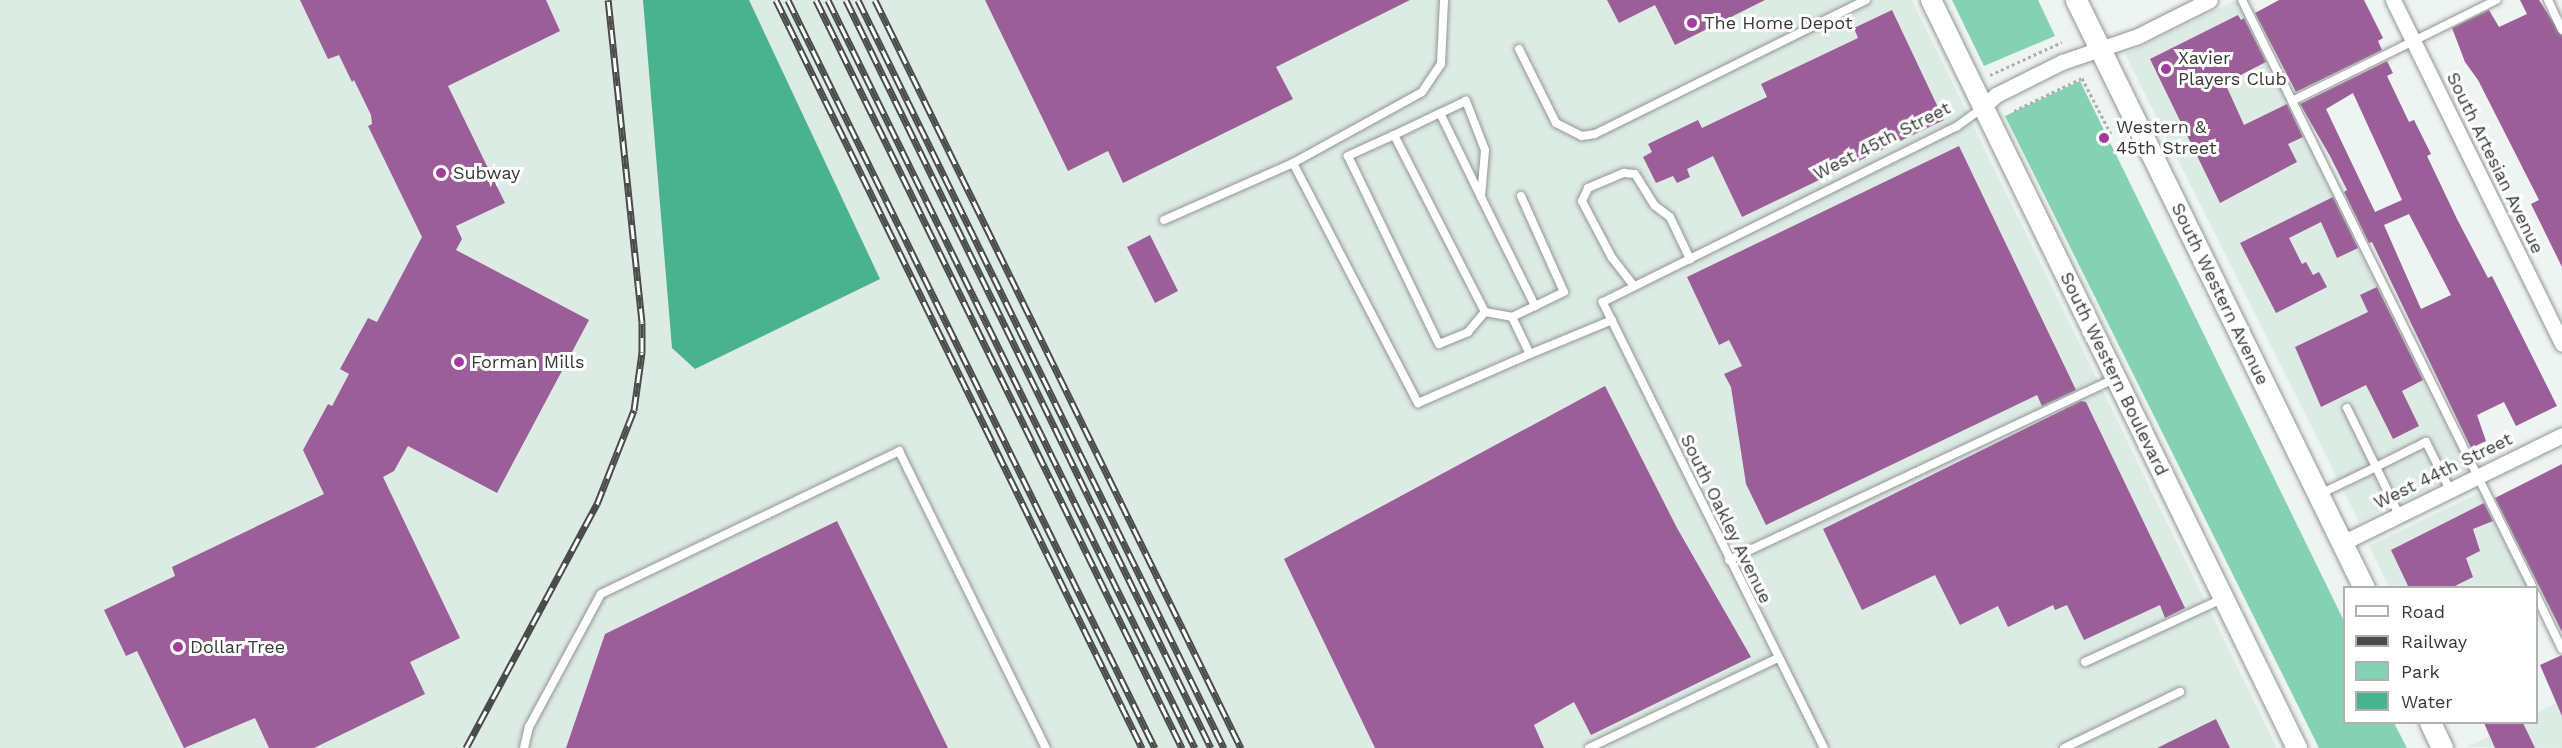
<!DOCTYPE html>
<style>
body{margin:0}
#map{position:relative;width:2562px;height:748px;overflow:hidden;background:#eef4f1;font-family:"Work Sans",sans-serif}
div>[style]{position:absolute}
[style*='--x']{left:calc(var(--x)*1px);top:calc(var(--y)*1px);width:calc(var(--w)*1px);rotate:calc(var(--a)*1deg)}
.built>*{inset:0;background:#ddebe5}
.green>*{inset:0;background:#84d1b4}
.water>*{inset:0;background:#49b28f}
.building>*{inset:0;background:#9b5e98}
.path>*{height:3px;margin-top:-1.5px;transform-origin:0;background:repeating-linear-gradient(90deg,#abafad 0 3px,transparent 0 6px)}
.roads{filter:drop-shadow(0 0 2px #919694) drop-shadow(0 0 2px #919694)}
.service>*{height:8px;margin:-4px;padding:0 4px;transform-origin:4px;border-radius:4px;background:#fff}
.minor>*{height:15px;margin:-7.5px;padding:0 7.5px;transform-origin:7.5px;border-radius:7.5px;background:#fff}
.tertiary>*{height:20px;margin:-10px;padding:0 10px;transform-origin:10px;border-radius:10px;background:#fff}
.secondary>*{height:21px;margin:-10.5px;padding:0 10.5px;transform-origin:10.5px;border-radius:10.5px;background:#fff}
.rail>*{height:7px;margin-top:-3.5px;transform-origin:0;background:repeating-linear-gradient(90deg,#fff 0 14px,#494c4b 0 28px);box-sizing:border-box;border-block:2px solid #494c4b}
.dots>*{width:16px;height:16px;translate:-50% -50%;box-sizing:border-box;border:3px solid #fff;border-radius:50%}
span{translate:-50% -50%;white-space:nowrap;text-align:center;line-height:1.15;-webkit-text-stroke:6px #fff;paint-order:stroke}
.poi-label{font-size:18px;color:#373938}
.left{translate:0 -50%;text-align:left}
.street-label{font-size:18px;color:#373938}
.legend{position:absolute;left:2343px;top:586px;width:195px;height:138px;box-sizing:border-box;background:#fff;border:2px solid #afb0af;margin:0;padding:8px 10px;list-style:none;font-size:18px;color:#373938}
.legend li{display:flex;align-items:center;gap:12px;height:30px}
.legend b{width:30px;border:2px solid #afb0af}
</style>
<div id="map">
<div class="built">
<div style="clip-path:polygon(0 0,1912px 0,2277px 748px,0 748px)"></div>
<div style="clip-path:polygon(2237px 0,2242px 0,2474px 467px,2359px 522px,2125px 54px)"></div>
<div style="clip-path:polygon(2485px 490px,2533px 587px,2389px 587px,2369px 546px)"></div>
<div style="clip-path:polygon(2562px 700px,2562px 748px,2467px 747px,2517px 723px,2536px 722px,2537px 713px)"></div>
</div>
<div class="green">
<div style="clip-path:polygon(1952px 0,2038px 0,2055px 36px,1984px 66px)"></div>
<div style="clip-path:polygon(2080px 81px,2344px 621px,2344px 722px,2394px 723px,2407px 748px,2319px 748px,2005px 116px)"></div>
</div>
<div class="water">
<div style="clip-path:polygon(643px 0,749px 0,880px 279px,695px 369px,672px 348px)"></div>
</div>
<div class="building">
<div style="clip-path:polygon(300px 0,546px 0,560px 31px,448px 86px,505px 203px,456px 226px,462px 239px,456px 250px,589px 320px,497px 493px,408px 446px,394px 471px,383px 477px,460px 638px,410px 662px,425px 694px,314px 748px,269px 748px,255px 718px,184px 748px,137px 651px,126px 656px,104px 610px,175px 576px,172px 567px,324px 494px,303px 450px,328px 404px,332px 406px,349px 374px,340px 369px,368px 318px,377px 322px,422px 237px,368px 126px,372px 124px,371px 115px,354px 80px,352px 82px,339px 55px,328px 59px)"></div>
<div style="clip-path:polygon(985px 0,1410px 0,1276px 67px,1293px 99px,1123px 183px,1108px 151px,1068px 171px)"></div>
<div style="clip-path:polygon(1607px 0,1765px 0,1675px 45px,1655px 5px,1619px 23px)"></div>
<div style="clip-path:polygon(2279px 0,2364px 0,2383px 38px,2378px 41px,2382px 50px,2296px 92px,2255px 13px)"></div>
<div style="clip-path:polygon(2520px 0,2539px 0,2562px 36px,2562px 267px,2531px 204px,2539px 200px,2478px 80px,2465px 62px,2452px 28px,2489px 10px,2499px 27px,2527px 14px)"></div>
<div style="clip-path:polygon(1892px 10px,1944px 120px,1742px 217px,1713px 156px,1687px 169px,1690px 177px,1677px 183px,1673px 176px,1656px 183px,1643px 157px,1652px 152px,1648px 144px,1698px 120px,1702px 128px,1767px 97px,1761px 84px,1858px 38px,1854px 28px)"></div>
<div style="clip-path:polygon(2238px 15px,2241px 20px,2244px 18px,2266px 62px,2225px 83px,2244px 125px,2287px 104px,2303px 137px,2288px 144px,2297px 162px,2220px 203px,2150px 59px)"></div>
<div style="clip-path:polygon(evenodd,2387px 61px,2393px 73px,2387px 76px,2409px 122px,2414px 120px,2431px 154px,2427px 156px,2457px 219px,2488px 278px,2492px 276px,2557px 406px,2516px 426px,2504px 402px,2477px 415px,2486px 441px,2471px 448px,2372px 242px,2369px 243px,2344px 192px,2347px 190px,2330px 156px,2300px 104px,2387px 61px,2353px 93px,2402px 200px,2375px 212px,2326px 109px,2353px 93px,2387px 61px,2409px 214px,2451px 295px,2421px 309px,2384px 225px,2409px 214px)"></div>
<div style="clip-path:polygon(1959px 146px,2076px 390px,2042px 406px,2037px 395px,1766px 525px,1746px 484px,1731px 387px,1724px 374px,1742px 366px,1729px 340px,1719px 345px,1687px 277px)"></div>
<div style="clip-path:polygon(2333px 197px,2358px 248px,2337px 258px,2321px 222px,2289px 238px,2302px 264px,2306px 262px,2313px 275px,2319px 272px,2327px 287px,2276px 313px,2240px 243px)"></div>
<div style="clip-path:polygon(1150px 235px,1178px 291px,1155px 303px,1127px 247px)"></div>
<div style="clip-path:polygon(2377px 287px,2423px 380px,2402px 391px,2419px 426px,2393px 439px,2366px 385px,2321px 407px,2295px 347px,2368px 312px,2360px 295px)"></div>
<div style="clip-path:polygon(1605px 386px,1677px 528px,1751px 657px,1591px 735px,1574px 702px,1534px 725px,1544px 748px,1375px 748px,1284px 559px)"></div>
<div style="clip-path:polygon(2081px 401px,2086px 402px,2185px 608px,2165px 618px,2160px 605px,2084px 640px,2067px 605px,2055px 610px,2053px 605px,2008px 627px,1998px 606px,1960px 625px,1935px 575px,1862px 610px,1823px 529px)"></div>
<div style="clip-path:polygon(2562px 464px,2562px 632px,2495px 498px)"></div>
<div style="clip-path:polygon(2484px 503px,2493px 521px,2473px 529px,2480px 551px,2466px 558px,2473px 577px,2451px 588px,2409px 588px,2391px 550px)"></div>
<div style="clip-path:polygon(837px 521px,948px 748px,566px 748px,605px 634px)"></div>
<div style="clip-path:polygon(2562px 655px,2562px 716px,2540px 665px)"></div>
<div style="clip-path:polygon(2216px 719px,2230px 748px,2157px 748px)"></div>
<div style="clip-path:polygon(2484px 723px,2523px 723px,2535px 748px,2495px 748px)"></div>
</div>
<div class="path">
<div style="--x:1990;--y:75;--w:79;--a:-24.6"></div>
<div style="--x:2014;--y:111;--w:76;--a:-25.9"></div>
<div style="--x:2082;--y:78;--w:65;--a:62.7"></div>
</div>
<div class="roads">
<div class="service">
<div style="--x:2242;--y:0;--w:656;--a:63.67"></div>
<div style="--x:2548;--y:0;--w:33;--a:65"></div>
<div style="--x:1519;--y:49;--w:83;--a:63.4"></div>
<div style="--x:1556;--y:123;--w:29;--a:27"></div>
<div style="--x:1582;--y:136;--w:13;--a:-9"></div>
<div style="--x:1595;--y:134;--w:302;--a:-26.3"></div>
<div style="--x:2292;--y:101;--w:228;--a:-26.3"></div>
<div style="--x:1440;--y:113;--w:51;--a:154.4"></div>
<div style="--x:1394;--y:135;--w:199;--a:62.8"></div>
<div style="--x:1485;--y:312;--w:27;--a:10"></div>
<div style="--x:1394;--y:135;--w:51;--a:155.5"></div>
<div style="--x:1348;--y:156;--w:209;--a:64.2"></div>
<div style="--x:1439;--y:344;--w:31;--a:-22"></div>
<div style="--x:1468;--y:332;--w:26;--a:-50"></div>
<div style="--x:1293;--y:163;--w:271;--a:62.5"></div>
<div style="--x:1418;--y:403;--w:122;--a:-23.6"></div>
<div style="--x:1521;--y:196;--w:105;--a:65.9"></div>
<div style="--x:1564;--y:292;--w:58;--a:154.3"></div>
<div style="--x:1512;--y:317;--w:41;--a:64.1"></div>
<div style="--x:1530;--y:354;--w:89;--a:-22.5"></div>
<div style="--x:1481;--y:197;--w:47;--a:-85.1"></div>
<div style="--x:1485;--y:150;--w:53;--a:-111.2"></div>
<div style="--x:1466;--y:101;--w:29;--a:155"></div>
<div style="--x:1440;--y:113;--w:93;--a:64"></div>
<div style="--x:1481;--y:197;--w:122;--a:63.6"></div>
<div style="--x:1164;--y:220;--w:141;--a:-23.8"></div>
<div style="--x:1293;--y:163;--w:147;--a:-28.8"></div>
<div style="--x:1422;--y:92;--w:34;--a:-56"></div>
<div style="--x:1441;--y:64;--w:64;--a:-87.3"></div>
<div style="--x:1634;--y:286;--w:36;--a:-128"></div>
<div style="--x:1612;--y:258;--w:64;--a:-117.8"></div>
<div style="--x:1582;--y:201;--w:14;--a:-65"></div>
<div style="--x:1588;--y:188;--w:39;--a:-23"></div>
<div style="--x:1624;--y:173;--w:11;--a:5"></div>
<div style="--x:1635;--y:174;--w:36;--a:58"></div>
<div style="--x:1654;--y:205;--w:20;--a:37"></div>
<div style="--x:1670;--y:217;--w:47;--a:64.5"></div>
<div style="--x:2347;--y:408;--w:66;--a:63.8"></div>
<div style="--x:2376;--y:467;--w:56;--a:-26.6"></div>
<div style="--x:2426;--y:442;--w:54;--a:63.4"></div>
<div style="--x:2320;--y:494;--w:62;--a:-25.7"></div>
<div style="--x:2376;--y:467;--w:53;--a:64.4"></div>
<div style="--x:1729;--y:560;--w:428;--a:-25.2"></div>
<div style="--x:2536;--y:595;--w:60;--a:64.3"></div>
<div style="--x:2085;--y:662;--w:151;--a:-24.7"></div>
<div style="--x:524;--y:748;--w:22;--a:-77"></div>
<div style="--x:529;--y:727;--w:151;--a:-61.6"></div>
<div style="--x:601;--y:594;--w:331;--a:-25.6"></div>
<div style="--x:899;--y:451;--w:331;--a:63.7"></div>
<div style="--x:1589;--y:748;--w:209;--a:-25.5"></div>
<div style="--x:1824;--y:748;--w:498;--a:-116.4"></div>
<div style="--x:1603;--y:302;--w:394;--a:-26.4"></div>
<div style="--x:1956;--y:127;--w:32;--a:-36"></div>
<div style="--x:2064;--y:748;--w:129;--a:-25.8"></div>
</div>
<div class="minor">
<div style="--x:2393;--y:0;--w:383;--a:63.8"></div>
<div style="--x:1983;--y:107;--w:18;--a:-43"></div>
<div style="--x:1996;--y:95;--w:74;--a:-26.6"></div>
<div style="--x:2062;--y:62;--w:80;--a:-18.9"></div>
<div style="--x:2138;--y:36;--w:80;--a:-26.6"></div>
<div style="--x:2342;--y:543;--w:245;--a:-26.1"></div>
</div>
<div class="tertiary">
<div style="--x:1931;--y:0;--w:833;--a:63.93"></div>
</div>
<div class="secondary">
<div style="--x:2076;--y:0;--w:655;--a:63.9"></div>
<div style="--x:2430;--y:722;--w:29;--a:65"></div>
</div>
</div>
<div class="rail">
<div style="--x:776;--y:0;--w:833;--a:63.93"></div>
<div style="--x:788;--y:0;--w:833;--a:63.87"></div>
<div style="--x:816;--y:0;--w:833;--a:63.93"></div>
<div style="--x:828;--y:0;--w:833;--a:63.87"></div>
<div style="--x:846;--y:0;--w:832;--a:63.99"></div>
<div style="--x:858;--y:0;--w:833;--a:63.93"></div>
<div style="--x:875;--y:0;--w:833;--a:63.93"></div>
<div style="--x:466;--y:748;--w:277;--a:-61.8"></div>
<div style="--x:597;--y:504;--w:101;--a:-68.5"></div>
<div style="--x:634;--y:410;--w:59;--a:-82.1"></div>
<div style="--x:642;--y:352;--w:30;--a:-90"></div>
<div style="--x:642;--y:322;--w:324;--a:-96"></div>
</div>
<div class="dots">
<div style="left:1692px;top:23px;background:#a23b9e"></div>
<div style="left:2166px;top:69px;background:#a23b9e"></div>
<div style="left:2104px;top:138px;background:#a23b9e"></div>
<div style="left:441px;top:173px;background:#a23b9e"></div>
<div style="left:459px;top:362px;background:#a23b9e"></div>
<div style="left:178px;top:647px;background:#a23b9e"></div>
</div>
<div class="poi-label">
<span class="left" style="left:1704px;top:23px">The Home Depot</span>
<span class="left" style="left:2178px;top:69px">Xavier<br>Players Club</span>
<span class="left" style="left:2116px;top:138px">Western &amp;<br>45th Street</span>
<span class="left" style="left:453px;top:173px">Subway</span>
<span class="left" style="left:471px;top:362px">Forman Mills</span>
<span class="left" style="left:190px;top:647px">Dollar Tree</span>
</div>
<div class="street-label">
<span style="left:1882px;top:141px;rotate:-27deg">West 45th Street</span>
<span style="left:2495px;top:163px;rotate:64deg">South Artesian Avenue</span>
<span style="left:2220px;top:294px;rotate:64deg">South Western Avenue</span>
<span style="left:2114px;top:374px;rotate:64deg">South Western Boulevard</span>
<span style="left:2443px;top:471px;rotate:-26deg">West 44th Street</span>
<span style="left:1726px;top:519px;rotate:64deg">South Oakley Avenue</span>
</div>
<ul class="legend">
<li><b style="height:8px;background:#fff"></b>Road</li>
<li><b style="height:8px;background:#494c4b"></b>Railway</li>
<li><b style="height:16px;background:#84d1b4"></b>Park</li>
<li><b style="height:16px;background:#49b28f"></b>Water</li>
</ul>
</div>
